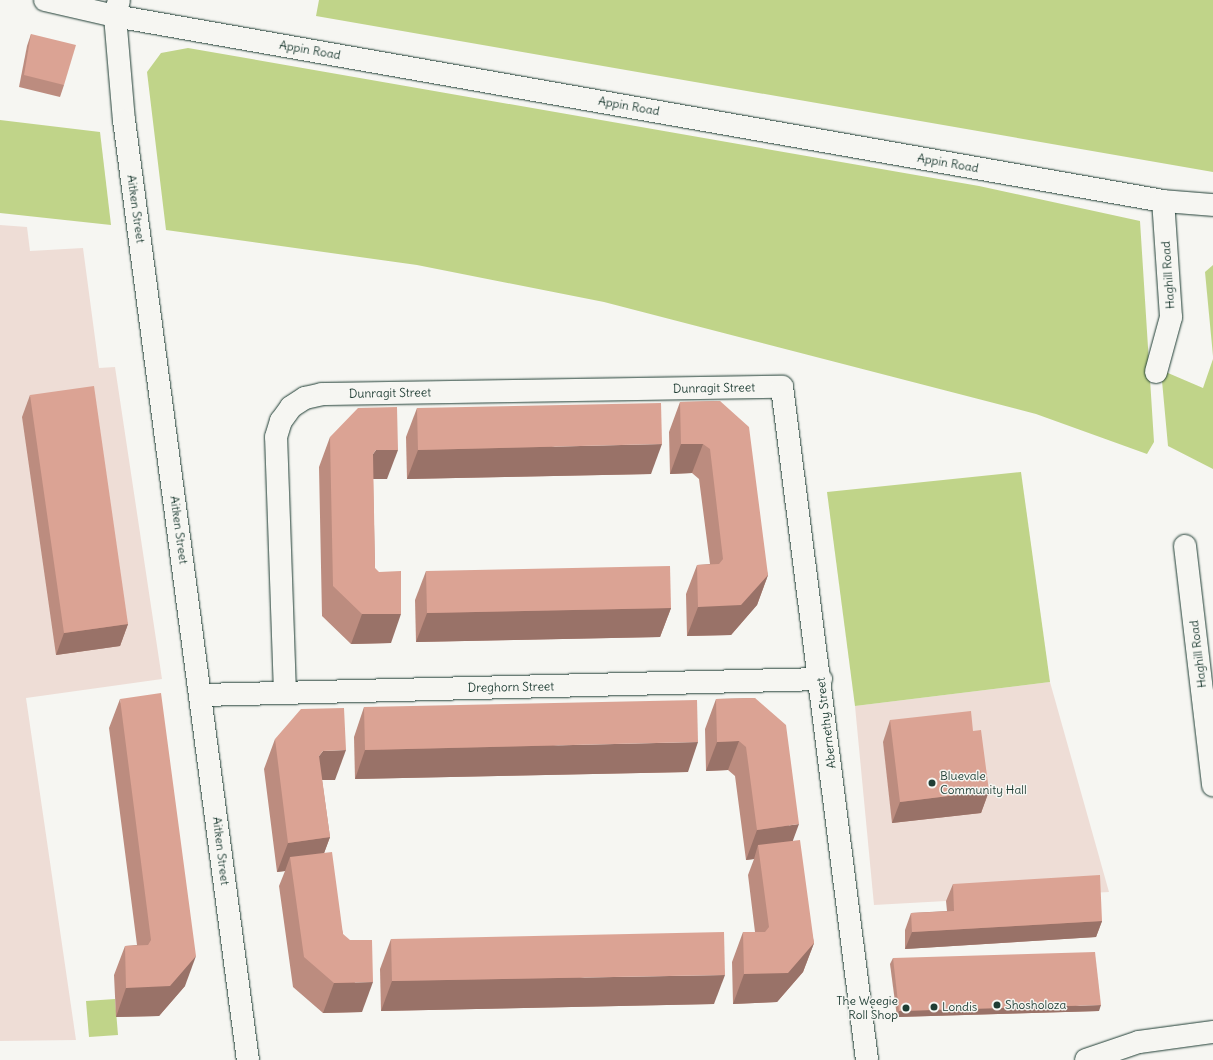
<!DOCTYPE html>
<style>
body{margin:0}
#map{position:relative;width:1213px;height:1060px;overflow:hidden;background:#f6f6f2;font-family:Delius,sans-serif}
div>[style]{position:absolute}
[style*='--x']{left:calc(var(--x)*1px);top:calc(var(--y)*1px);width:calc(var(--w)*1px);rotate:calc(var(--a)*1deg)}
.built>*{inset:0;background:#eeddd6}
.green>*{inset:0;background:#c0d489}
.roads{filter:drop-shadow(0 0 1px #1f3d34) drop-shadow(0 0 1px #1f3d34)}
.street>*{height:22px;margin:-11px;padding:0 11px;transform-origin:11px;border-radius:11px;background:#f6f6f2}
.wall>*{inset:0;background:#bc8c7f}
.shaded-wall>*{inset:0;background:#997268}
.building>*{inset:0;background:#dba394}
.dots>*{width:11px;height:11px;translate:-50% -50%;box-sizing:border-box;border:2px solid #f6f6f2;border-radius:50%}
span{translate:-50% -50%;white-space:nowrap;text-align:center;line-height:1.15;-webkit-text-stroke:3px #f6f6f2;paint-order:stroke}
.street-label{font-size:12px;color:#1f3d34}
.poi-label{font-size:12px;color:#1f3d34}
.left{translate:0 -50%;text-align:left}
.right{translate:-100% -50%;text-align:right}
</style>
<div id="map">
<div class="built">
<div style="clip-path:polygon(0 225px,27px 227px,30px 251px,83px 248px,99px 368px,115px 367px,162px 679px,26px 698px,76px 1040px,0 1041px)"></div>
<div style="clip-path:polygon(1050px 682px,1109px 892px,874px 905px,855px 706px)"></div>
</div>
<div class="green">
<div style="clip-path:polygon(319px 0,1213px 0,1213px 172px,316px 16px)"></div>
<div style="clip-path:polygon(188px 48px,979px 186px,1140px 221px,1154px 442px,1147px 454px,1036px 414px,604px 302px,417px 265px,166px 230px,147px 72px,161px 53px)"></div>
<div style="clip-path:polygon(0 120px,100px 132px,111px 225px,0 213px)"></div>
<div style="clip-path:polygon(1213px 265px,1213px 356px,1205px 272px)"></div>
<div style="clip-path:polygon(1213px 359px,1213px 469px,1168px 446px,1161px 370px,1203px 388px)"></div>
<div style="clip-path:polygon(1021px 472px,1050px 682px,855px 706px,827px 492px)"></div>
<div style="clip-path:polygon(115px 999px,118px 1035px,89px 1037px,86px 1001px)"></div>
</div>
<div class="roads">
<div class="street">
<div style="--x:45;--y:0;--w:72;--a:12.9"></div>
<div style="--x:115;--y:16;--w:1064;--a:10.01"></div>
<div style="--x:1163;--y:201;--w:50;--a:4.6"></div>
<div style="--x:119;--y:0;--w:16;--a:104"></div>
<div style="--x:115;--y:16;--w:104;--a:85.1"></div>
<div style="--x:124;--y:120;--w:948;--a:82.49"></div>
<div style="--x:1156;--y:372;--w:57;--a:-74.7"></div>
<div style="--x:1171;--y:317;--w:116;--a:-93.9"></div>
<div style="--x:1185;--y:546;--w:241;--a:83.3"></div>
<div style="--x:285;--y:693;--w:256;--a:-92"></div>
<div style="--x:276;--y:437;--w:17;--a:-73"></div>
<div style="--x:281;--y:421;--w:17;--a:-54"></div>
<div style="--x:291;--y:407;--w:17;--a:-33"></div>
<div style="--x:305;--y:398;--w:17;--a:-13"></div>
<div style="--x:322;--y:394;--w:460;--a:-0.9"></div>
<div style="--x:782;--y:387;--w:678;--a:82.8"></div>
<div style="--x:202;--y:695;--w:619;--a:-1.48"></div>
<div style="--x:1086;--y:1060;--w:56;--a:-18.8"></div>
<div style="--x:1139;--y:1042;--w:75;--a:-7.7"></div>
</div>
</div>
<div class="wall">
<div style="clip-path:polygon(31px 34px,64px 85px,60px 97px,19px 87px,27px 46px)"></div>
<div style="clip-path:polygon(30px 395px,128px 624px,120px 646px,56px 655px,22px 417px)"></div>
<div style="clip-path:polygon(720px 401px,768px 575px,757px 605px,731px 635px,687px 636px,686px 594px,697px 565px,710px 564px,699px 479px,692px 473px,670px 474px,669px 432px,680px 402px)"></div>
<div style="clip-path:polygon(417px 408px,651px 474px,407px 479px,406px 437px)"></div>
<div style="clip-path:polygon(330px 437px,387px 479px,373px 479px,375px 568px,391px 643px,351px 644px,322px 616px,319px 467px)"></div>
<div style="clip-path:polygon(426px 571px,671px 608px,660px 637px,416px 642px,415px 600px)"></div>
<div style="clip-path:polygon(755px 698px,793px 841px,814px 943px,803px 972px,777px 1002px,733px 1004px,732px 962px,743px 932px,755px 932px,748px 875px,754px 859px,746px 860px,735px 776px,728px 770px,706px 771px,705px 729px,716px 699px)"></div>
<div style="clip-path:polygon(120px 699px,185px 986px,159px 1016px,116px 1017px,114px 975px,125px 946px,137px 945px,109px 728px)"></div>
<div style="clip-path:polygon(364px 707px,688px 772px,355px 779px,354px 737px)"></div>
<div style="clip-path:polygon(890px 720px,973px 731px,989px 791px,981px 813px,892px 823px,883px 742px)"></div>
<div style="clip-path:polygon(275px 739px,335px 780px,322px 780px,330px 837px,324px 853px,343px 934px,362px 1012px,323px 1013px,293px 987px,279px 886px,285px 871px,277px 872px,264px 769px)"></div>
<div style="clip-path:polygon(953px 884px,1102px 921px,1096px 937px,905px 949px,905px 930px,911px 913px,947px 911px,946px 901px)"></div>
<div style="clip-path:polygon(391px 939px,714px 1004px,381px 1011px,380px 969px)"></div>
<div style="clip-path:polygon(893px 958px,1099px 1011px,897px 1017px,890px 964px)"></div>
</div>
<div class="shaded-wall">
<div style="clip-path:polygon(662px 444px,651px 474px,407px 479px,418px 450px)"></div>
<div style="clip-path:polygon(681px 444px,703px 444px,692px 473px,670px 474px)"></div>
<div style="clip-path:polygon(376px 450px,398px 450px,387px 479px,365px 479px,373px 454px)"></div>
<div style="clip-path:polygon(768px 575px,757px 605px,731px 635px,687px 636px,698px 607px)"></div>
<div style="clip-path:polygon(671px 608px,660px 637px,416px 642px,427px 613px)"></div>
<div style="clip-path:polygon(362px 614px,401px 614px,391px 643px,351px 644px)"></div>
<div style="clip-path:polygon(128px 624px,120px 646px,56px 655px,64px 633px)"></div>
<div style="clip-path:polygon(739px 741px,728px 770px,706px 771px,717px 742px)"></div>
<div style="clip-path:polygon(698px 742px,688px 772px,355px 779px,365px 750px)"></div>
<div style="clip-path:polygon(346px 750px,335px 780px,313px 780px,319px 756px,323px 751px)"></div>
<div style="clip-path:polygon(989px 791px,981px 813px,892px 823px,900px 802px)"></div>
<div style="clip-path:polygon(799px 824px,788px 854px,758px 845px,754px 859px,746px 860px,757px 830px)"></div>
<div style="clip-path:polygon(330px 837px,319px 867px,290px 857px,285px 871px,277px 872px,288px 843px)"></div>
<div style="clip-path:polygon(1102px 921px,1096px 937px,905px 949px,912px 932px)"></div>
<div style="clip-path:polygon(814px 943px,803px 972px,777px 1002px,733px 1004px,744px 974px)"></div>
<div style="clip-path:polygon(196px 956px,185px 986px,159px 1016px,116px 1017px,126px 988px)"></div>
<div style="clip-path:polygon(725px 975px,714px 1004px,381px 1011px,392px 981px)"></div>
<div style="clip-path:polygon(373px 982px,362px 1012px,323px 1013px,334px 983px)"></div>
<div style="clip-path:polygon(1101px 1005px,1099px 1011px,897px 1017px,899px 1011px)"></div>
</div>
<div class="building">
<div style="clip-path:polygon(31px 34px,76px 45px,64px 85px,24px 75px)"></div>
<div style="clip-path:polygon(94px 386px,128px 624px,64px 633px,30px 395px)"></div>
<div style="clip-path:polygon(720px 401px,749px 427px,768px 575px,741px 605px,698px 607px,697px 565px,719px 564px,723px 559px,710px 449px,703px 444px,681px 444px,680px 402px)"></div>
<div style="clip-path:polygon(661px 403px,662px 444px,418px 450px,417px 408px)"></div>
<div style="clip-path:polygon(397px 407px,398px 450px,376px 450px,373px 454px,375px 568px,379px 572px,401px 571px,401px 614px,362px 614px,333px 586px,330px 437px,358px 408px)"></div>
<div style="clip-path:polygon(670px 566px,671px 608px,427px 613px,426px 571px)"></div>
<div style="clip-path:polygon(161px 693px,196px 956px,170px 986px,126px 988px,125px 946px,148px 945px,151px 940px,120px 699px)"></div>
<div style="clip-path:polygon(755px 698px,786px 725px,799px 824px,757px 830px,746px 747px,739px 741px,717px 742px,716px 699px)"></div>
<div style="clip-path:polygon(697px 700px,698px 742px,365px 750px,364px 707px)"></div>
<div style="clip-path:polygon(344px 708px,346px 750px,323px 751px,319px 756px,330px 837px,288px 843px,275px 739px,301px 709px)"></div>
<div style="clip-path:polygon(971px 711px,973px 731px,981px 730px,989px 791px,900px 802px,890px 720px)"></div>
<div style="clip-path:polygon(800px 840px,814px 943px,788px 973px,744px 974px,743px 932px,765px 932px,769px 927px,758px 845px)"></div>
<div style="clip-path:polygon(332px 852px,343px 934px,350px 940px,372px 940px,373px 982px,334px 983px,304px 957px,290px 857px)"></div>
<div style="clip-path:polygon(1100px 875px,1102px 921px,912px 932px,911px 913px,954px 911px,953px 884px)"></div>
<div style="clip-path:polygon(724px 932px,725px 975px,392px 981px,391px 939px)"></div>
<div style="clip-path:polygon(1095px 952px,1101px 1005px,899px 1011px,893px 958px)"></div>
</div>
<div class="dots">
<div style="left:932px;top:783px;background:#1f3d34"></div>
<div style="left:997px;top:1005px;background:#1f3d34"></div>
<div style="left:934px;top:1007px;background:#1f3d34"></div>
<div style="left:906px;top:1008px;background:#1f3d34"></div>
</div>
<div class="street-label">
<span style="left:310px;top:50px;rotate:10deg">Appin Road</span>
<span style="left:629px;top:106px;rotate:10deg">Appin Road</span>
<span style="left:948px;top:163px;rotate:10deg">Appin Road</span>
<span style="left:136px;top:209px;rotate:82deg">Aitken Street</span>
<span style="left:1168px;top:275px;rotate:-94deg">Haghill Road</span>
<span style="left:714px;top:388px;rotate:-1deg">Dunragit Street</span>
<span style="left:390px;top:393px;rotate:-1deg">Dunragit Street</span>
<span style="left:179px;top:530px;rotate:82deg">Aitken Street</span>
<span style="left:1198px;top:654px;rotate:-97deg">Haghill Road</span>
<span style="left:511px;top:687px;rotate:-1deg">Dreghorn Street</span>
<span style="left:826px;top:723px;rotate:-97deg">Abernethy Street</span>
<span style="left:221px;top:851px;rotate:83deg">Aitken Street</span>
</div>
<div class="poi-label">
<span class="left" style="left:940px;top:783px">Bluevale<br>Community Hall</span>
<span class="right" style="left:898px;top:1008px">The Weegie<br>Roll Shop</span>
<span class="left" style="left:1005px;top:1005px">Shosholoza</span>
<span class="left" style="left:942px;top:1007px">Londis</span>
</div>
</div>
